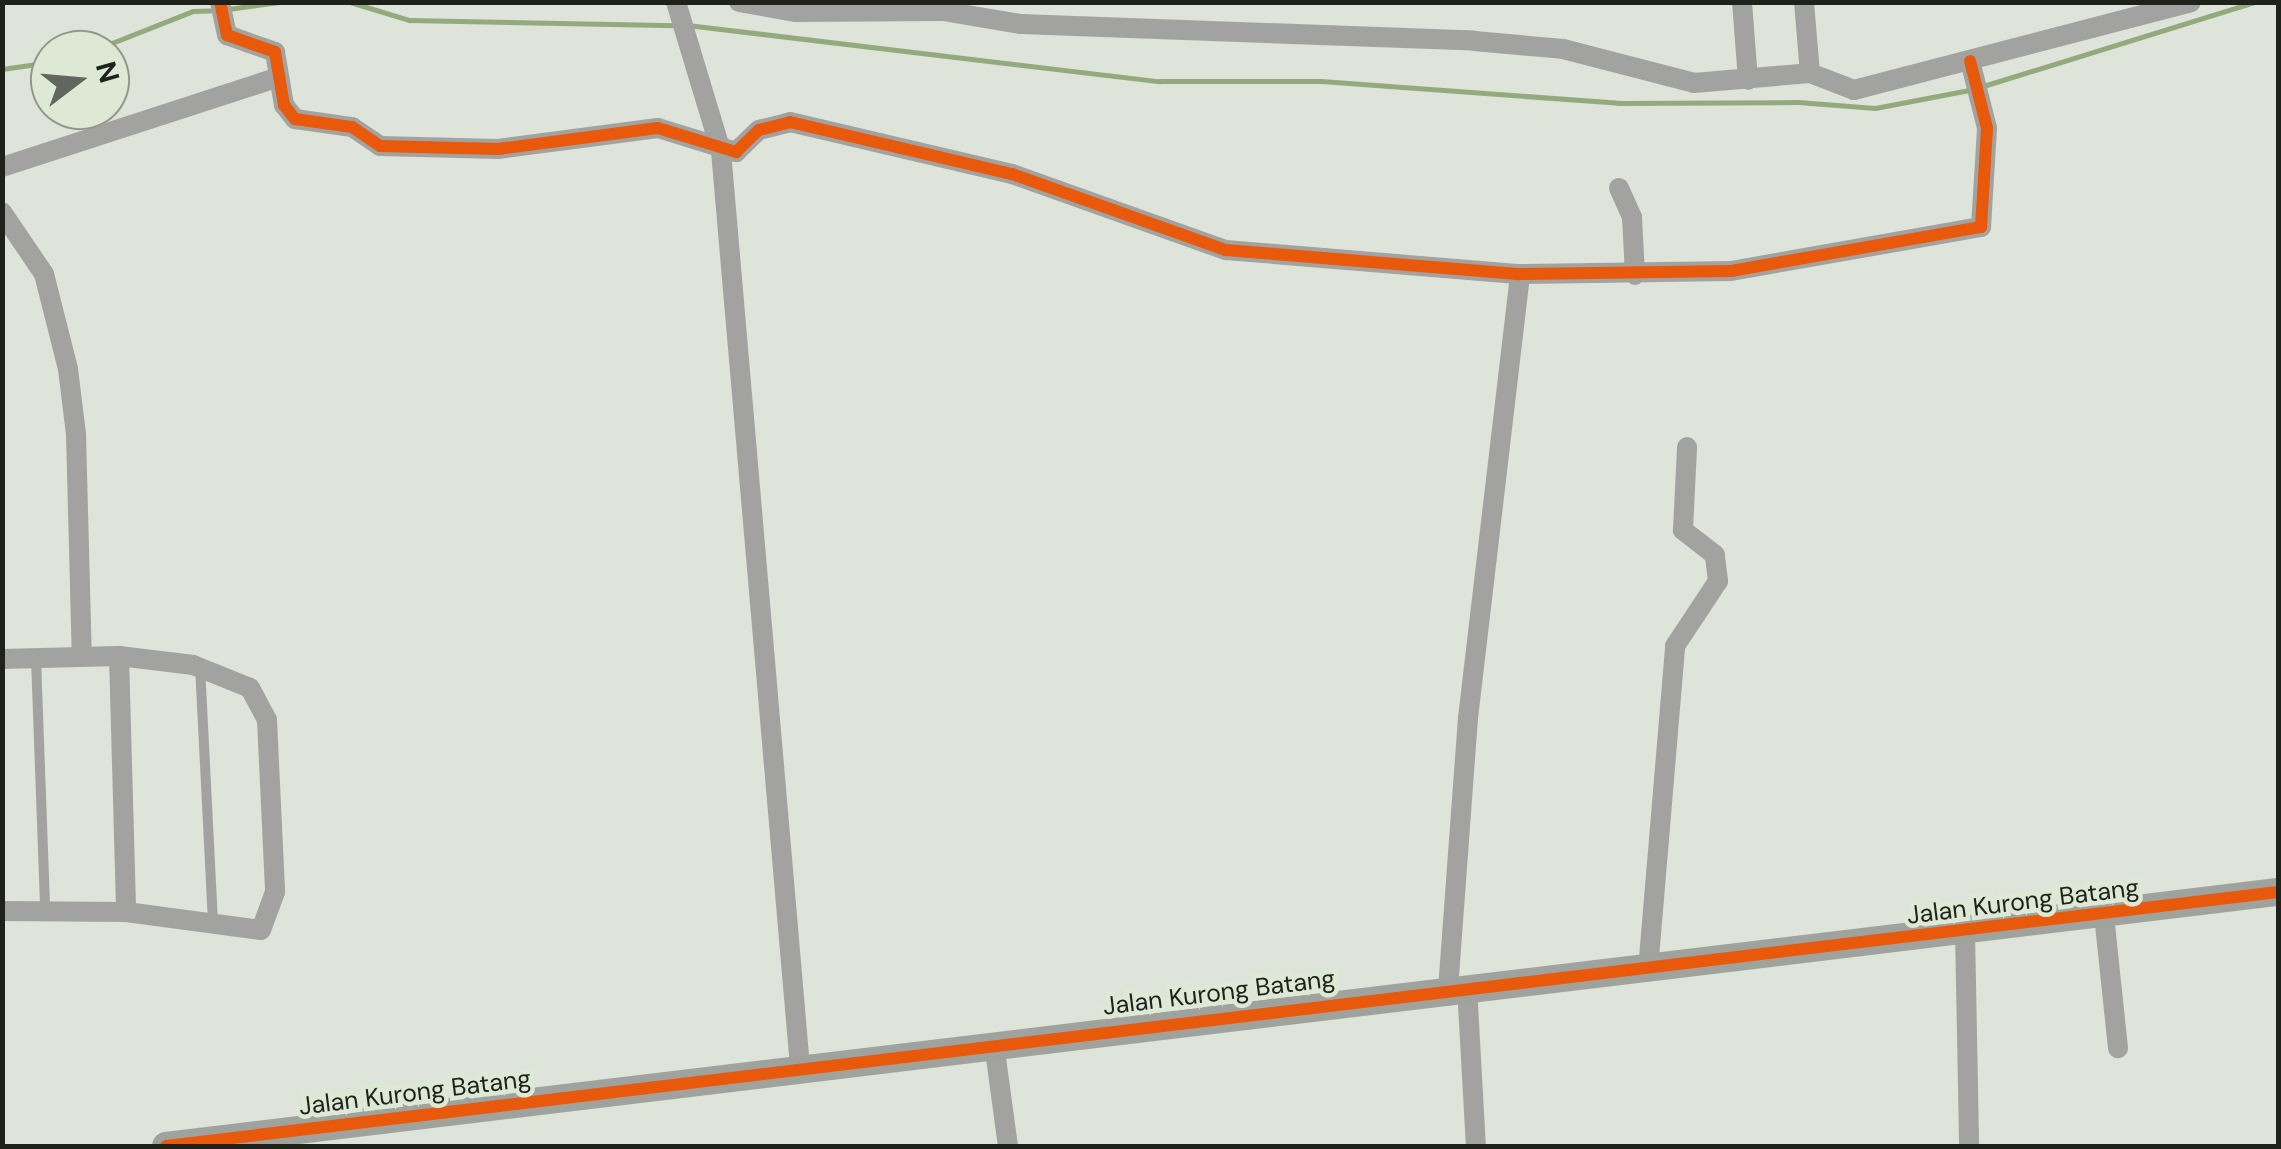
<!DOCTYPE html>
<style>
body{margin:0}
#map{position:relative;width:2281px;height:1149px;overflow:hidden;background:#dee4d9;font-family:"DM Sans",sans-serif}
div>[style]{position:absolute}
[style*='--x']{left:calc(var(--x)*1px);top:calc(var(--y)*1px);width:calc(var(--w)*1px);rotate:calc(var(--a)*1deg)}
.stream>*{height:5px;margin:-2.5px;padding:0 2.5px;transform-origin:2.5px;border-radius:2.5px;background:#93aa7d}
.lane>*{height:10px;margin:-5px;padding:0 5px;transform-origin:5px;border-radius:5px;background:#a2a3a0}
.street>*{height:20px;margin:-10px;padding:0 10px;transform-origin:10px;border-radius:10px;background:#a2a3a0}
.secondary>*{height:28px;margin:-14px;padding:0 14px;transform-origin:14px;border-radius:14px;background:#a0a39d}
.cycleway>*{height:12px;margin:-6px;padding:0 6px;transform-origin:6px;border-radius:6px;background:#e8590c}
span{translate:-50% -50%;white-space:nowrap;text-align:center;line-height:1.15;-webkit-text-stroke:9px #dde8d5;paint-order:stroke}
.street-label{font-size:25px;color:#1e221b}
.frame{position:absolute;inset:0;border:5px solid #1e221b;pointer-events:none}
.north{position:absolute;left:30px;top:30px;width:100px;height:100px;box-sizing:border-box;background:#dde8d5;border:2px solid #91998b;border-radius:50%;rotate:74deg;font-size:28px;font-weight:700;line-height:40px;text-align:center;color:#1e221b}
.north::after{content:'';display:block;margin:auto;width:35px;height:45px;background:#61665e;clip-path:polygon(50% 0,100% 100%,50% 72%,0 100%)}
</style>
<div id="map">
<div class="stream">
<div style="--x:350;--y:2;--w:62;--a:17"></div>
<div style="--x:409;--y:20;--w:267;--a:1.1"></div>
<div style="--x:228;--y:9;--w:51;--a:-7.8"></div>
<div style="--x:687;--y:25;--w:476;--a:6.8"></div>
<div style="--x:1160;--y:81;--w:161;--a:0"></div>
<div style="--x:1321;--y:81;--w:298;--a:4.2"></div>
<div style="--x:1618;--y:103;--w:180;--a:-0.3"></div>
<div style="--x:1798;--y:102;--w:77;--a:4.5"></div>
<div style="--x:1875;--y:108;--w:96;--a:-10.8"></div>
<div style="--x:94;--y:50;--w:106;--a:-21.5"></div>
<div style="--x:193;--y:11;--w:24;--a:-2"></div>
<div style="--x:2;--y:69;--w:49;--a:-8.3"></div>
<div style="--x:1980;--y:87;--w:287;--a:-17.2"></div>
</div>
<div class="lane">
<div style="--x:36;--y:659;--w:248;--a:87.9"></div>
<div style="--x:200;--y:666;--w:257;--a:87.1"></div>
</div>
<div class="street">
<div style="--x:220;--y:2;--w:34;--a:78"></div>
<div style="--x:227;--y:35;--w:51;--a:19.5"></div>
<div style="--x:275;--y:52;--w:54;--a:80.4"></div>
<div style="--x:284;--y:105;--w:18;--a:52"></div>
<div style="--x:295;--y:119;--w:58;--a:8"></div>
<div style="--x:352;--y:127;--w:34;--a:34"></div>
<div style="--x:380;--y:146;--w:118;--a:1.5"></div>
<div style="--x:498;--y:149;--w:161;--a:-7.5"></div>
<div style="--x:658;--y:128;--w:82;--a:17.1"></div>
<div style="--x:736;--y:152;--w:32;--a:-44"></div>
<div style="--x:759;--y:130;--w:32;--a:-14"></div>
<div style="--x:790;--y:122;--w:228;--a:13.2"></div>
<div style="--x:1012;--y:174;--w:227;--a:19.6"></div>
<div style="--x:1226;--y:250;--w:295;--a:4.7"></div>
<div style="--x:1520;--y:274;--w:211;--a:-0.8"></div>
<div style="--x:1731;--y:271;--w:254;--a:-10"></div>
<div style="--x:1981;--y:227;--w:99;--a:-86.5"></div>
<div style="--x:1987;--y:128;--w:69;--a:-104.2"></div>
<div style="--x:676;--y:2;--w:156;--a:73.2"></div>
<div style="--x:721;--y:151;--w:919;--a:85.07"></div>
<div style="--x:739;--y:2;--w:58;--a:10"></div>
<div style="--x:796;--y:12;--w:147;--a:-0.4"></div>
<div style="--x:943;--y:11;--w:79;--a:9.5"></div>
<div style="--x:1021;--y:24;--w:453;--a:2.1"></div>
<div style="--x:1474;--y:41;--w:89;--a:5.1"></div>
<div style="--x:1563;--y:49;--w:135;--a:14.5"></div>
<div style="--x:1694;--y:83;--w:116;--a:-4.9"></div>
<div style="--x:1810;--y:73;--w:47;--a:21.1"></div>
<div style="--x:1854;--y:90;--w:348;--a:-14.6"></div>
<div style="--x:1742;--y:2;--w:78;--a:85.6"></div>
<div style="--x:1804;--y:2;--w:71;--a:85.2"></div>
<div style="--x:2;--y:167;--w:291;--a:-18"></div>
<div style="--x:1619;--y:188;--w:32;--a:66"></div>
<div style="--x:1632;--y:217;--w:58;--a:87"></div>
<div style="--x:2;--y:212;--w:75;--a:55.9"></div>
<div style="--x:44;--y:274;--w:98;--a:75.8"></div>
<div style="--x:68;--y:369;--w:65;--a:83"></div>
<div style="--x:76;--y:434;--w:223;--a:88.5"></div>
<div style="--x:119;--y:656;--w:256;--a:88.4"></div>
<div style="--x:2;--y:659;--w:117;--a:-1.5"></div>
<div style="--x:119;--y:656;--w:75;--a:6.9"></div>
<div style="--x:193;--y:665;--w:61;--a:22"></div>
<div style="--x:250;--y:688;--w:36;--a:62"></div>
<div style="--x:267;--y:720;--w:172;--a:87.3"></div>
<div style="--x:275;--y:892;--w:40;--a:110.2"></div>
<div style="--x:261;--y:930;--w:136;--a:-172.4"></div>
<div style="--x:126;--y:912;--w:124;--a:-179.5"></div>
<div style="--x:2104;--y:915;--w:134;--a:84"></div>
<div style="--x:1965;--y:931;--w:215;--a:88.9"></div>
<div style="--x:1648;--y:970;--w:325;--a:-85.2"></div>
<div style="--x:1675;--y:646;--w:78;--a:-56.5"></div>
<div style="--x:1718;--y:581;--w:26;--a:-97"></div>
<div style="--x:1715;--y:555;--w:41;--a:-142"></div>
<div style="--x:1683;--y:530;--w:83;--a:-87.2"></div>
<div style="--x:1467;--y:987;--w:159;--a:86.8"></div>
<div style="--x:1448;--y:990;--w:273;--a:-85.8"></div>
<div style="--x:1468;--y:718;--w:447;--a:-83.3"></div>
<div style="--x:994;--y:1043;--w:104;--a:82.3"></div>
</div>
<div class="secondary">
<div style="--x:166;--y:1146;--w:2127;--a:-6.86"></div>
</div>
<div class="cycleway">
<div style="--x:220;--y:2;--w:34;--a:78"></div>
<div style="--x:227;--y:35;--w:51;--a:19.5"></div>
<div style="--x:275;--y:52;--w:54;--a:80.4"></div>
<div style="--x:284;--y:105;--w:18;--a:52"></div>
<div style="--x:295;--y:119;--w:58;--a:8"></div>
<div style="--x:352;--y:127;--w:34;--a:34"></div>
<div style="--x:380;--y:146;--w:118;--a:1.5"></div>
<div style="--x:498;--y:149;--w:161;--a:-7.5"></div>
<div style="--x:658;--y:128;--w:82;--a:17.1"></div>
<div style="--x:736;--y:152;--w:32;--a:-44"></div>
<div style="--x:759;--y:130;--w:32;--a:-14"></div>
<div style="--x:790;--y:122;--w:228;--a:13.2"></div>
<div style="--x:1012;--y:174;--w:227;--a:19.6"></div>
<div style="--x:1226;--y:250;--w:295;--a:4.7"></div>
<div style="--x:1520;--y:274;--w:211;--a:-0.8"></div>
<div style="--x:1731;--y:271;--w:254;--a:-10"></div>
<div style="--x:1981;--y:227;--w:99;--a:-86.5"></div>
<div style="--x:1987;--y:128;--w:69;--a:-104.2"></div>
<div style="--x:166;--y:1146;--w:2127;--a:-6.86"></div>
</div>
<div class="street-label">
<span style="left:2023px;top:902px;rotate:-7deg">Jalan Kurong Batang</span>
<span style="left:1219px;top:993px;rotate:-7deg">Jalan Kurong Batang</span>
<span style="left:415px;top:1093px;rotate:-7deg">Jalan Kurong Batang</span>
</div>
<div class="frame"></div>
<div class="north">N</div>
</div>
